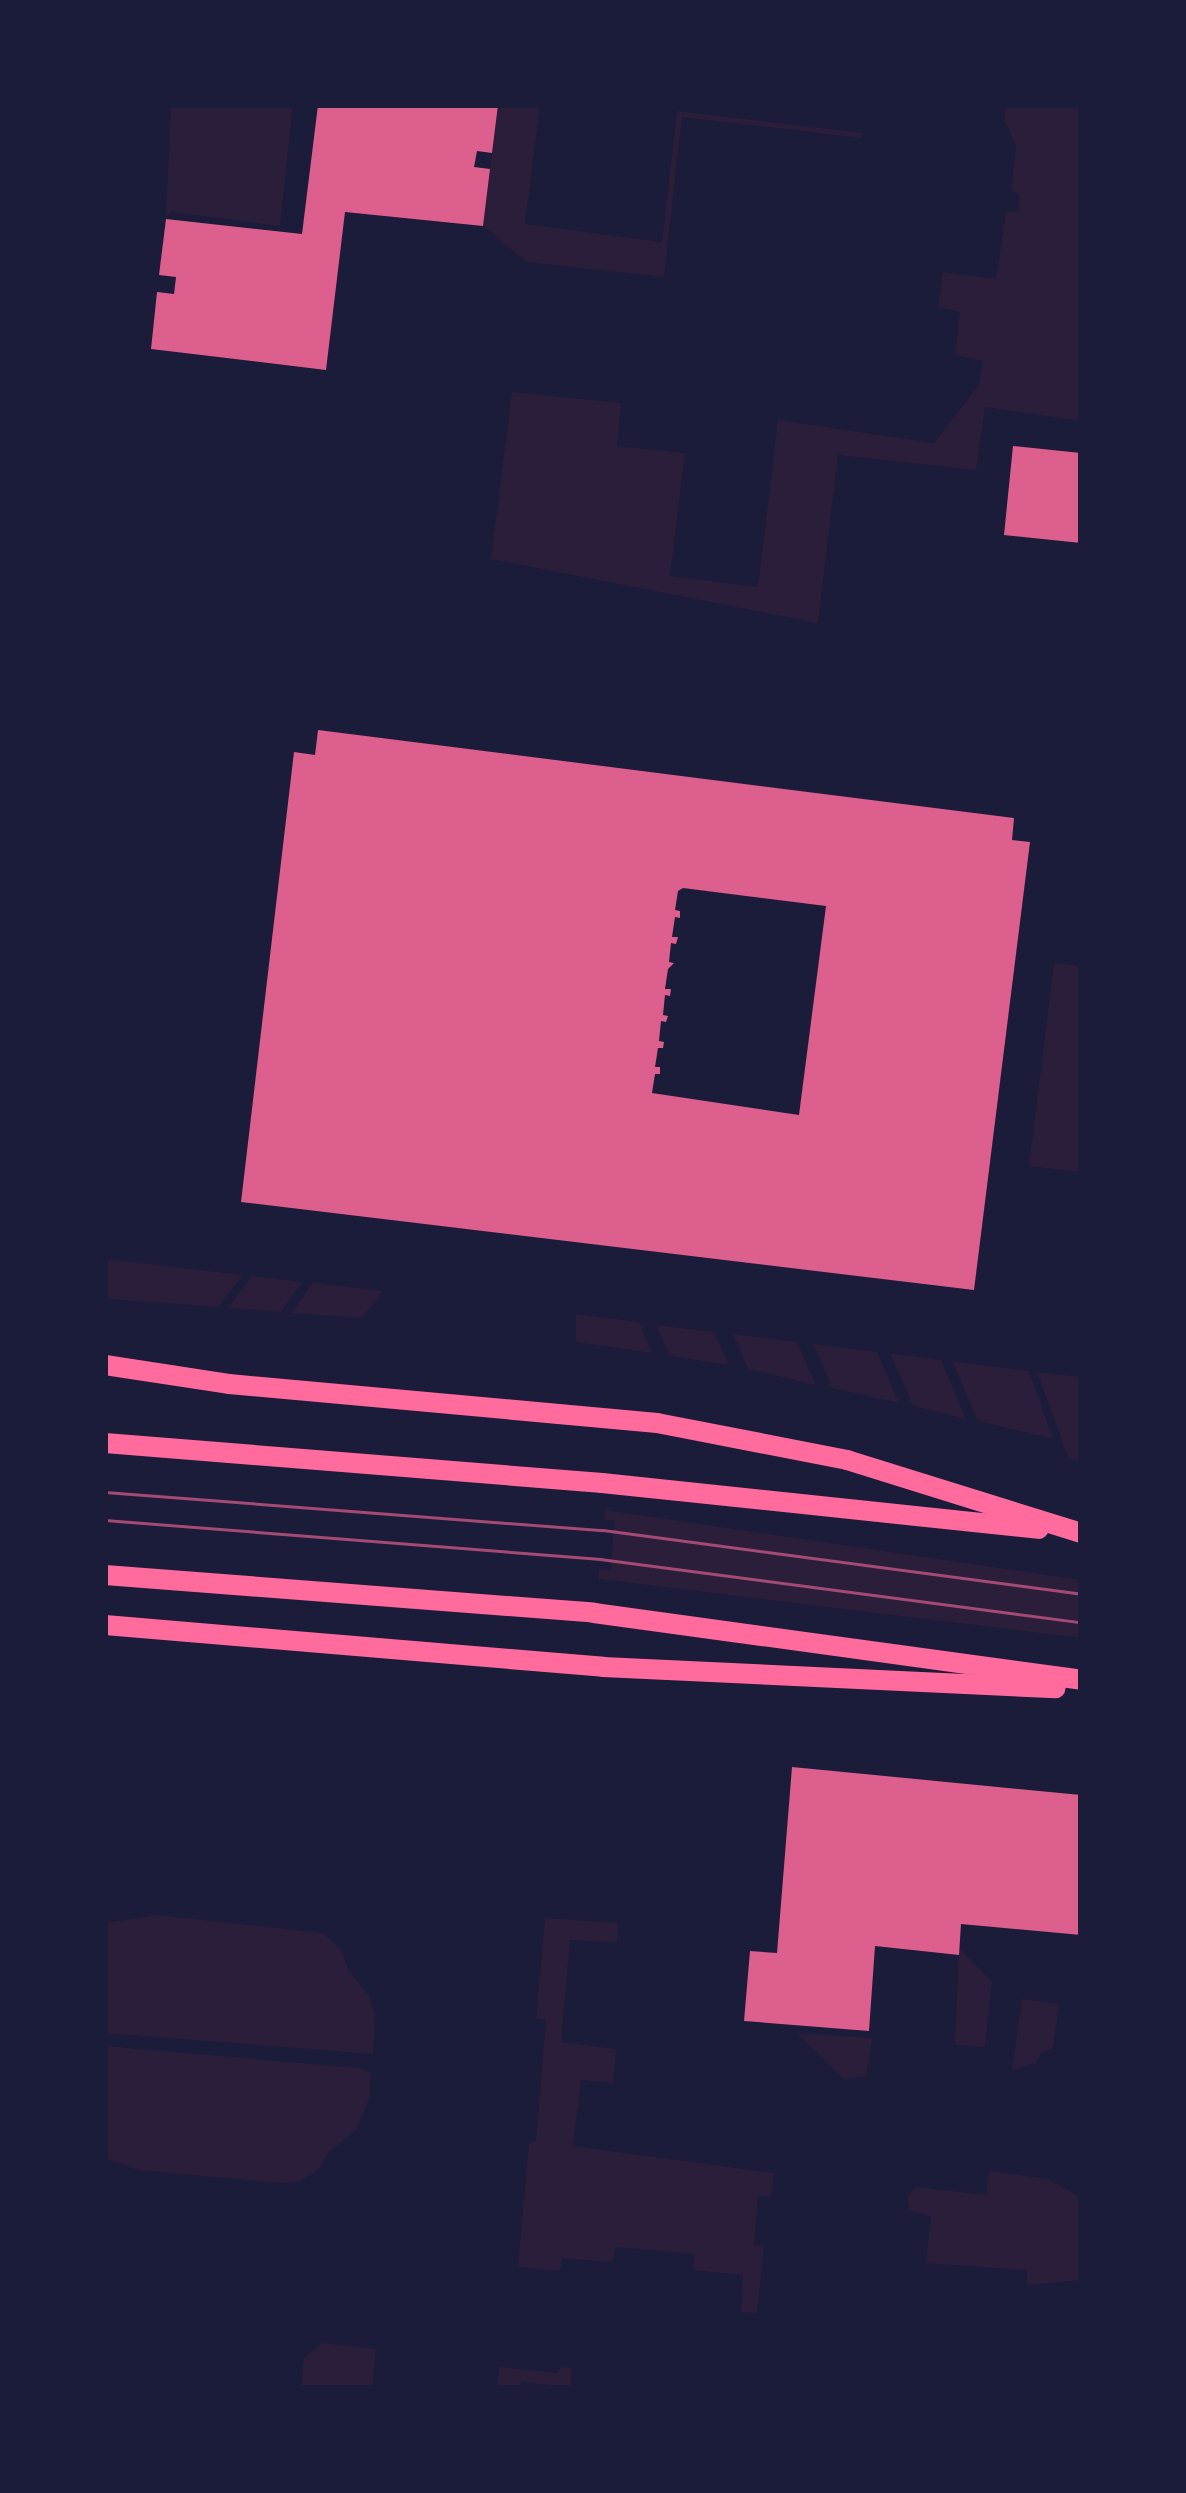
<!DOCTYPE html>
<style>
body{margin:0}
#map{position:relative;width:1186px;height:2493px;overflow:hidden;background:#1b1b3a;font-family:"Work Sans",sans-serif}
div>[style]{position:absolute}
[style*='--x']{left:calc(var(--x)*1px);top:calc(var(--y)*1px);width:calc(var(--w)*1px);rotate:calc(var(--a)*1deg)}
.green>*{inset:0;background:#2a1e3b}
.building>*{inset:0;background:#dd5f8e}
.secondary>*{height:20px;margin:-10px;padding:0 10px;transform-origin:10px;border-radius:10px;background:#ff6b9d}
.tram>*{height:2.5px;margin:-1.25px;padding:0 1.25px;transform-origin:1.25px;border-radius:1.25px;background:#a44b75}
span{translate:-50% -50%;white-space:nowrap;text-align:center;line-height:1.15;-webkit-text-stroke:9px #1b1b3a;paint-order:stroke}
.frame{position:absolute;inset:0;border:108px solid #1b1b3a;pointer-events:none}
</style>
<div id="map">
<div class="green">
<div style="clip-path:polygon(171px 105px,293px 105px,280px 226px,171px 212px,166px 216px)"></div>
<div style="clip-path:polygon(498px 105px,540px 105px,525px 224px,662px 242px,677px 111px,862px 133px,862px 138px,682px 117px,664px 277px,527px 262px,483px 226px)"></div>
<div style="clip-path:polygon(1006px 105px,1081px 105px,1081px 421px,985px 407px,976px 470px,838px 455px,818px 623px,491px 559px,512px 392px,621px 403px,617px 446px,685px 453px,670px 576px,758px 587px,778px 420px,934px 443px,979px 385px,983px 361px,955px 355px,960px 312px,938px 307px,943px 272px,996px 279px,1006px 212px,1019px 211px,1020px 195px,1011px 190px,1016px 146px,1004px 119px)"></div>
<div style="clip-path:polygon(1054px 963px,1081px 966px,1081px 1172px,1029px 1166px)"></div>
<div style="clip-path:polygon(105px 1259px,243px 1275px,218px 1307px,110px 1299px,105px 1291px)"></div>
<div style="clip-path:polygon(252px 1276px,255px 1276px,302px 1282px,281px 1312px,228px 1308px)"></div>
<div style="clip-path:polygon(313px 1283px,383px 1291px,362px 1318px,291px 1313px)"></div>
<div style="clip-path:polygon(576px 1314px,639px 1322px,652px 1353px,576px 1342px)"></div>
<div style="clip-path:polygon(656px 1325px,714px 1332px,729px 1365px,670px 1356px)"></div>
<div style="clip-path:polygon(733px 1334px,797px 1342px,816px 1385px,748px 1369px)"></div>
<div style="clip-path:polygon(813px 1344px,877px 1352px,899px 1403px,832px 1388px)"></div>
<div style="clip-path:polygon(890px 1353px,941px 1360px,966px 1419px,913px 1406px)"></div>
<div style="clip-path:polygon(952px 1361px,1029px 1371px,1053px 1439px,978px 1421px)"></div>
<div style="clip-path:polygon(1037px 1372px,1081px 1377px,1081px 1461px,1068px 1457px)"></div>
<div style="clip-path:polygon(605px 1510px,1081px 1580px,1081px 1638px,599px 1579px,599px 1570px,611px 1570px,614px 1521px,604px 1519px)"></div>
<div style="clip-path:polygon(158px 1915px,323px 1933px,342px 1951px,348px 1969px,370px 1997px,375px 2015px,373px 2054px,105px 2033px,105px 1923px)"></div>
<div style="clip-path:polygon(545px 1918px,618px 1923px,617px 1942px,570px 1940px,561px 2042px,616px 2049px,613px 2083px,581px 2080px,573px 2146px,774px 2173px,771px 2196px,758px 2196px,754px 2245px,764px 2246px,757px 2313px,741px 2312px,743px 2275px,693px 2270px,694px 2254px,615px 2247px,613px 2262px,562px 2258px,560px 2271px,518px 2267px,529px 2142px,536px 2142px,546px 2020px,536px 2019px)"></div>
<div style="clip-path:polygon(959px 1948px,992px 1982px,985px 2047px,955px 2045px)"></div>
<div style="clip-path:polygon(1022px 1999px,1059px 2004px,1053px 2048px,1041px 2053px,1036px 2063px,1012px 2070px)"></div>
<div style="clip-path:polygon(797px 2033px,872px 2038px,866px 2076px,844px 2079px)"></div>
<div style="clip-path:polygon(105px 2046px,359px 2068px,371px 2073px,369px 2099px,356px 2130px,329px 2152px,318px 2170px,300px 2181px,281px 2183px,138px 2170px,105px 2158px)"></div>
<div style="clip-path:polygon(989px 2171px,1049px 2179px,1081px 2198px,1081px 2280px,1027px 2285px,1027px 2270px,926px 2263px,931px 2216px,910px 2211px,907px 2195px,917px 2187px,986px 2195px)"></div>
<div style="clip-path:polygon(322px 2343px,376px 2349px,372px 2388px,301px 2388px,304px 2358px)"></div>
<div style="clip-path:polygon(499px 2367px,558px 2373px,560px 2367px,572px 2368px,570px 2387px,521px 2382px,520px 2388px,497px 2388px)"></div>
</div>
<div class="building">
<div style="clip-path:polygon(318px 105px,498px 105px,492px 153px,477px 151px,474px 167px,490px 169px,483px 226px,345px 212px,326px 370px,151px 349px,157px 292px,174px 294px,176px 277px,159px 275px,166px 219px,302px 234px)"></div>
<div style="clip-path:polygon(1013px 446px,1081px 453px,1081px 543px,1004px 535px)"></div>
<div style="clip-path:polygon(evenodd,318px 730px,1014px 818px,1012px 840px,1030px 842px,974px 1290px,241px 1202px,294px 752px,315px 755px,318px 730px,683px 888px,826px 906px,799px 1115px,652px 1093px,655px 1074px,660px 1074px,660px 1067px,655px 1067px,658px 1048px,663px 1048px,664px 1042px,659px 1041px,661px 1021px,666px 1022px,668px 1016px,663px 1015px,665px 995px,670px 996px,671px 989px,665px 989px,668px 969px,674px 963px,669px 962px,671px 943px,676px 944px,678px 937px,672px 937px,675px 917px,680px 918px,680px 911px,675px 910px,678px 891px,683px 888px)"></div>
<div style="clip-path:polygon(792px 1767px,1081px 1795px,1081px 1935px,961px 1924px,959px 1955px,875px 1946px,869px 2031px,744px 2021px,750px 1951px,777px 1953px)"></div>
</div>
<div class="secondary">
<div style="--x:105;--y:1365;--w:125;--a:8.7"></div>
<div style="--x:229;--y:1384;--w:430;--a:5.2"></div>
<div style="--x:657;--y:1423;--w:194;--a:11"></div>
<div style="--x:847;--y:1460;--w:245;--a:17.3"></div>
<div style="--x:105;--y:1443;--w:499;--a:4.6"></div>
<div style="--x:602;--y:1483;--w:439;--a:6"></div>
<div style="--x:105;--y:1575;--w:490;--a:4.4"></div>
<div style="--x:594;--y:1613;--w:492;--a:7.8"></div>
<div style="--x:105;--y:1625;--w:500;--a:4.8"></div>
<div style="--x:603;--y:1667;--w:453;--a:2.7"></div>
</div>
<div class="tram">
<div style="--x:105;--y:1492;--w:499;--a:4.4"></div>
<div style="--x:603;--y:1530;--w:482;--a:7.6"></div>
<div style="--x:105;--y:1520;--w:497;--a:4.5"></div>
<div style="--x:600;--y:1559;--w:485;--a:7.5"></div>
</div>
<div class="frame"></div>
</div>
